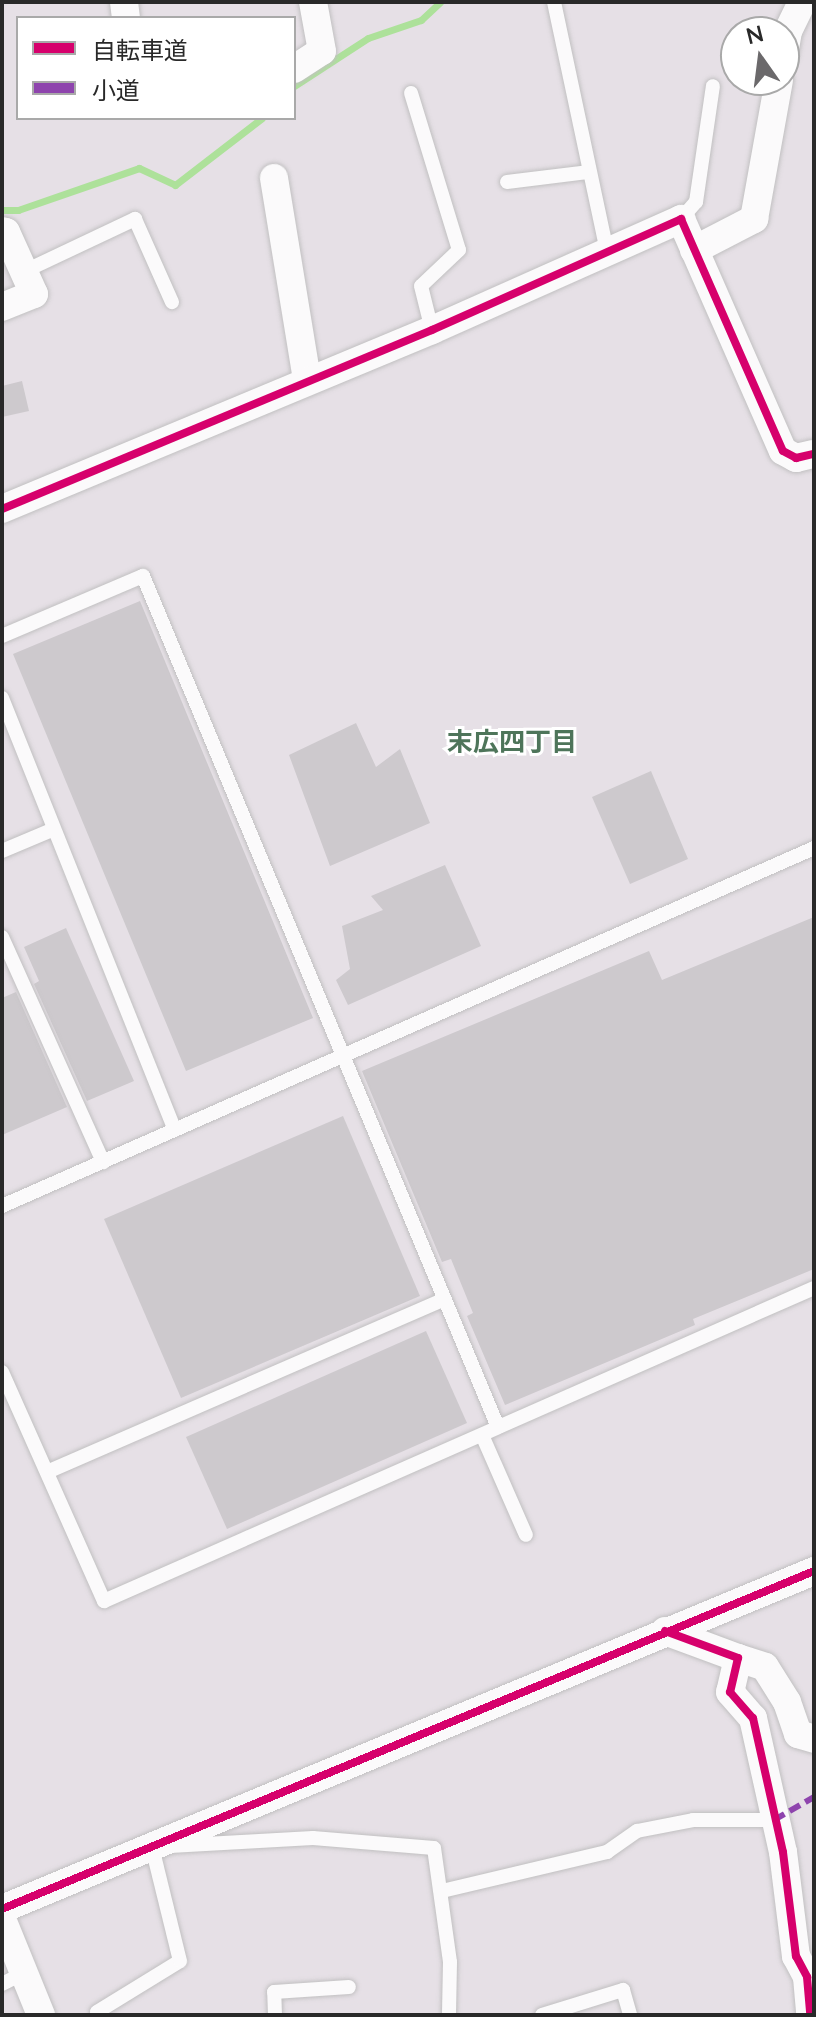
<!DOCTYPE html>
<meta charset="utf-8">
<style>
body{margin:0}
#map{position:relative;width:816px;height:2017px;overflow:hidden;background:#e6e0e6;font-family:Lato,"Noto Sans JP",sans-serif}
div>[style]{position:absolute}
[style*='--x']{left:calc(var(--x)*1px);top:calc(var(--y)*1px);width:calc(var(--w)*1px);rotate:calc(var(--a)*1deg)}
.stream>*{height:7px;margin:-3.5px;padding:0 3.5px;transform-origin:3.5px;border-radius:3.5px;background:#ade19a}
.building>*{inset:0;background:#cdc9cd}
.roads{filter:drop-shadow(0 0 2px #c1c0c1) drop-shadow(0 0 2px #c1c0c1)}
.service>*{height:14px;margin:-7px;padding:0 7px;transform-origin:7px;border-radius:7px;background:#fbfafb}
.minor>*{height:28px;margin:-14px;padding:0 14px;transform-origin:14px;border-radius:14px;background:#fbfafb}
.quiet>*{height:6px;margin-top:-3px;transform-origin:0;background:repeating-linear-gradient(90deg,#8e44ad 0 12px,transparent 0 18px)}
.cycleway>*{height:8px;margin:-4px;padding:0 4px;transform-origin:4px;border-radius:4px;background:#d6006c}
span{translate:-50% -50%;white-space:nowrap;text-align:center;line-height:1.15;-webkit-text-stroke:6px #fff;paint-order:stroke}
.neighbourhood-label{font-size:26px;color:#4e755a;font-weight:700}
.frame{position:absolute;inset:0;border:4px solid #292929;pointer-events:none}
.legend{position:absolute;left:16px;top:16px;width:280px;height:104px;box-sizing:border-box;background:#fff;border:2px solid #a9a9a9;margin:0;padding:10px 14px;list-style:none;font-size:24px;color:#292929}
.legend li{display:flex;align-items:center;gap:16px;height:40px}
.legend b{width:40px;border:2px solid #a9a9a9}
.north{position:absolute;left:720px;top:16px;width:80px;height:80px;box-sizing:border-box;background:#fff;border:2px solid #a9a9a9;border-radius:50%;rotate:346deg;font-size:22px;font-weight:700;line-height:32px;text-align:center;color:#292929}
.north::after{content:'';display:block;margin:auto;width:28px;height:36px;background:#6b696b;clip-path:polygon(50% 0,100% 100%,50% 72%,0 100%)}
</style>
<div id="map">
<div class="stream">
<div style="--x:294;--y:86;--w:88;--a:-33"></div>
<div style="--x:368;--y:38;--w:56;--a:-18.8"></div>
<div style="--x:421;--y:20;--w:26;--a:-43"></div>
<div style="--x:3;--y:210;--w:15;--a:0"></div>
<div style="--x:18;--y:210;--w:128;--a:-19.1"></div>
<div style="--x:139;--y:168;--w:40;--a:25"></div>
<div style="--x:175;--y:185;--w:110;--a:-37.6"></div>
</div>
<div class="building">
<div style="clip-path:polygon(22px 381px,29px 411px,2px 417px,2px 386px)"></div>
<div style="clip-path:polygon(140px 601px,313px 1018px,186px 1071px,13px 654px)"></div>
<div style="clip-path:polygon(356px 723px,376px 767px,400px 749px,430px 823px,330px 866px,289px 755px)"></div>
<div style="clip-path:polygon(651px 771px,688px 859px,630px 884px,592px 797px)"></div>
<div style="clip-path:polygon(445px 865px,481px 946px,348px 1005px,336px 980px,350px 969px,342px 926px,383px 910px,371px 896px)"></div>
<div style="clip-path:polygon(814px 917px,814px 1269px,693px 1319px,695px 1325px,505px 1405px,467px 1316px,473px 1313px,451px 1259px,442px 1262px,362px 1071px,649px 951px,662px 980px)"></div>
<div style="clip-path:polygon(66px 928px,134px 1081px,87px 1101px,34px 984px,39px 981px,24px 947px)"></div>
<div style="clip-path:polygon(16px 992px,67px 1107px,2px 1135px,2px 998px)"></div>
<div style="clip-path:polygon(343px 1116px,420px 1296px,181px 1398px,104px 1219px)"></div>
<div style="clip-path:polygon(426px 1331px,467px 1423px,227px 1529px,186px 1437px)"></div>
</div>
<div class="roads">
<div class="service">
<div style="--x:554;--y:2;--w:255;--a:78"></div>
<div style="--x:411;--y:93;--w:164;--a:73"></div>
<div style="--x:459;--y:250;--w:52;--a:136.5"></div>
<div style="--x:421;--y:286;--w:45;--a:76"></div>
<div style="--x:507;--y:182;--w:83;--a:-7"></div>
<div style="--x:681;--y:219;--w:23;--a:-49"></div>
<div style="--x:696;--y:202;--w:117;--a:-81.7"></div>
<div style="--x:25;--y:271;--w:122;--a:-25.3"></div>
<div style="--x:135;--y:219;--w:91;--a:66"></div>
<div style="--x:2;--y:636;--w:153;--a:-23.1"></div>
<div style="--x:143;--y:576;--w:922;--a:67.36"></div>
<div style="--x:2;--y:698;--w:465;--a:68.2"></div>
<div style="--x:2;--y:851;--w:56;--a:-22.9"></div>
<div style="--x:2;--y:937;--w:247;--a:65.8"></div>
<div style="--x:2;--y:1206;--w:887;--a:-23.79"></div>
<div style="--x:2;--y:1372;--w:251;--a:66"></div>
<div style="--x:104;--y:1601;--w:776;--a:-23.79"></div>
<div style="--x:482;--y:1435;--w:109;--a:66.3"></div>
<div style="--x:47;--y:1472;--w:433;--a:-23.5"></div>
<div style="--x:442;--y:1891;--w:170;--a:-13.3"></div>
<div style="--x:607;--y:1852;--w:37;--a:-35"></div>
<div style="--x:637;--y:1831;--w:57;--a:-11.1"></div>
<div style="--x:693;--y:1820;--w:81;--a:0"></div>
<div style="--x:2;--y:1984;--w:25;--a:-27"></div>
<div style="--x:100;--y:2015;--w:4;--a:-135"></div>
<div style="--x:97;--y:2012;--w:97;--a:-31.6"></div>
<div style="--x:180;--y:1961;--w:117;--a:-103.8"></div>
<div style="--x:152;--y:1847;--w:161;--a:-3.2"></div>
<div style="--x:313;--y:1838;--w:121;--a:4.7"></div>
<div style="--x:434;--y:1848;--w:115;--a:82"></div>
<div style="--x:450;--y:1962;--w:53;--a:91.1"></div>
<div style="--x:275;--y:2015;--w:23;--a:-92"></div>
<div style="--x:274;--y:1992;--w:75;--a:-3.8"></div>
<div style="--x:542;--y:2015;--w:85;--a:-17.2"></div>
<div style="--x:623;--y:1990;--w:26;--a:74"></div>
</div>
<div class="minor">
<div style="--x:124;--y:2;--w:16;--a:83"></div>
<div style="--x:784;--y:54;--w:23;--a:-80"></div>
<div style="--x:788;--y:31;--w:32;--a:-64"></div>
<div style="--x:294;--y:69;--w:33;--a:-33"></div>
<div style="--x:322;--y:51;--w:50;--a:-100.4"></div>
<div style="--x:274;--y:178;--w:204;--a:80.7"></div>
<div style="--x:2;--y:231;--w:4;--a:14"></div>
<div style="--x:6;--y:232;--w:68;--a:65.7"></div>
<div style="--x:34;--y:294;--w:35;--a:158"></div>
<div style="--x:694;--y:250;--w:68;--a:-27.3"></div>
<div style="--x:754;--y:219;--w:141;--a:-79.8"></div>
<div style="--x:2;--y:509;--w:466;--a:-22.6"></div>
<div style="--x:432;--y:330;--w:273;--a:-24"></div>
<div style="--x:681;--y:219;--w:253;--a:66.3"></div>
<div style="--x:783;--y:451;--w:15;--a:28"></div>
<div style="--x:796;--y:458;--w:18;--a:-13"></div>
<div style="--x:665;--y:1631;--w:78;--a:20.3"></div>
<div style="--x:738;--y:1658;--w:35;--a:103"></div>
<div style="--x:730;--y:1692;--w:35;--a:49"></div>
<div style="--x:753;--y:1718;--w:137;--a:77.4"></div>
<div style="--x:783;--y:1852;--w:105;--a:82.9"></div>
<div style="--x:796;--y:1956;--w:24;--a:62"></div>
<div style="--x:807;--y:1977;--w:38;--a:85"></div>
<div style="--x:738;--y:1658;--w:28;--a:18"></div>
<div style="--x:765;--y:1667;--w:41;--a:57.8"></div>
<div style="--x:787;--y:1702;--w:34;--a:71"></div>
<div style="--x:798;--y:1734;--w:17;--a:17"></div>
<div style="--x:2;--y:1909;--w:880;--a:-22.6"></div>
<div style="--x:2;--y:1919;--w:104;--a:67.9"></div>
</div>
</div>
<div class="quiet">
<div style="--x:774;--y:1820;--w:46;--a:-29.9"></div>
</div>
<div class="cycleway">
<div style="--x:2;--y:509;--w:466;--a:-22.6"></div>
<div style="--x:432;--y:330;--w:273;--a:-24"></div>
<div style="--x:681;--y:219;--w:253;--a:66.3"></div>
<div style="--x:783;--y:451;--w:15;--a:28"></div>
<div style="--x:796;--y:458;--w:18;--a:-13"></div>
<div style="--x:665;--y:1631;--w:78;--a:20.3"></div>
<div style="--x:738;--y:1658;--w:35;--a:103"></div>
<div style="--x:730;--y:1692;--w:35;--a:49"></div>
<div style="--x:753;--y:1718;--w:137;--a:77.4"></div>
<div style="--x:783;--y:1852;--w:105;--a:82.9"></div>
<div style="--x:796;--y:1956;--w:24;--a:62"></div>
<div style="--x:807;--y:1977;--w:38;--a:85"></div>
<div style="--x:2;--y:1909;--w:880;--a:-22.6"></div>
</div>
<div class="neighbourhood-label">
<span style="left:512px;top:742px">末広四丁目</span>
</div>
<div class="frame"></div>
<ul class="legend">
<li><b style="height:10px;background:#d6006c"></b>自転車道</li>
<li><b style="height:10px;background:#8e44ad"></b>小道</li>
</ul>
<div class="north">N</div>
</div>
